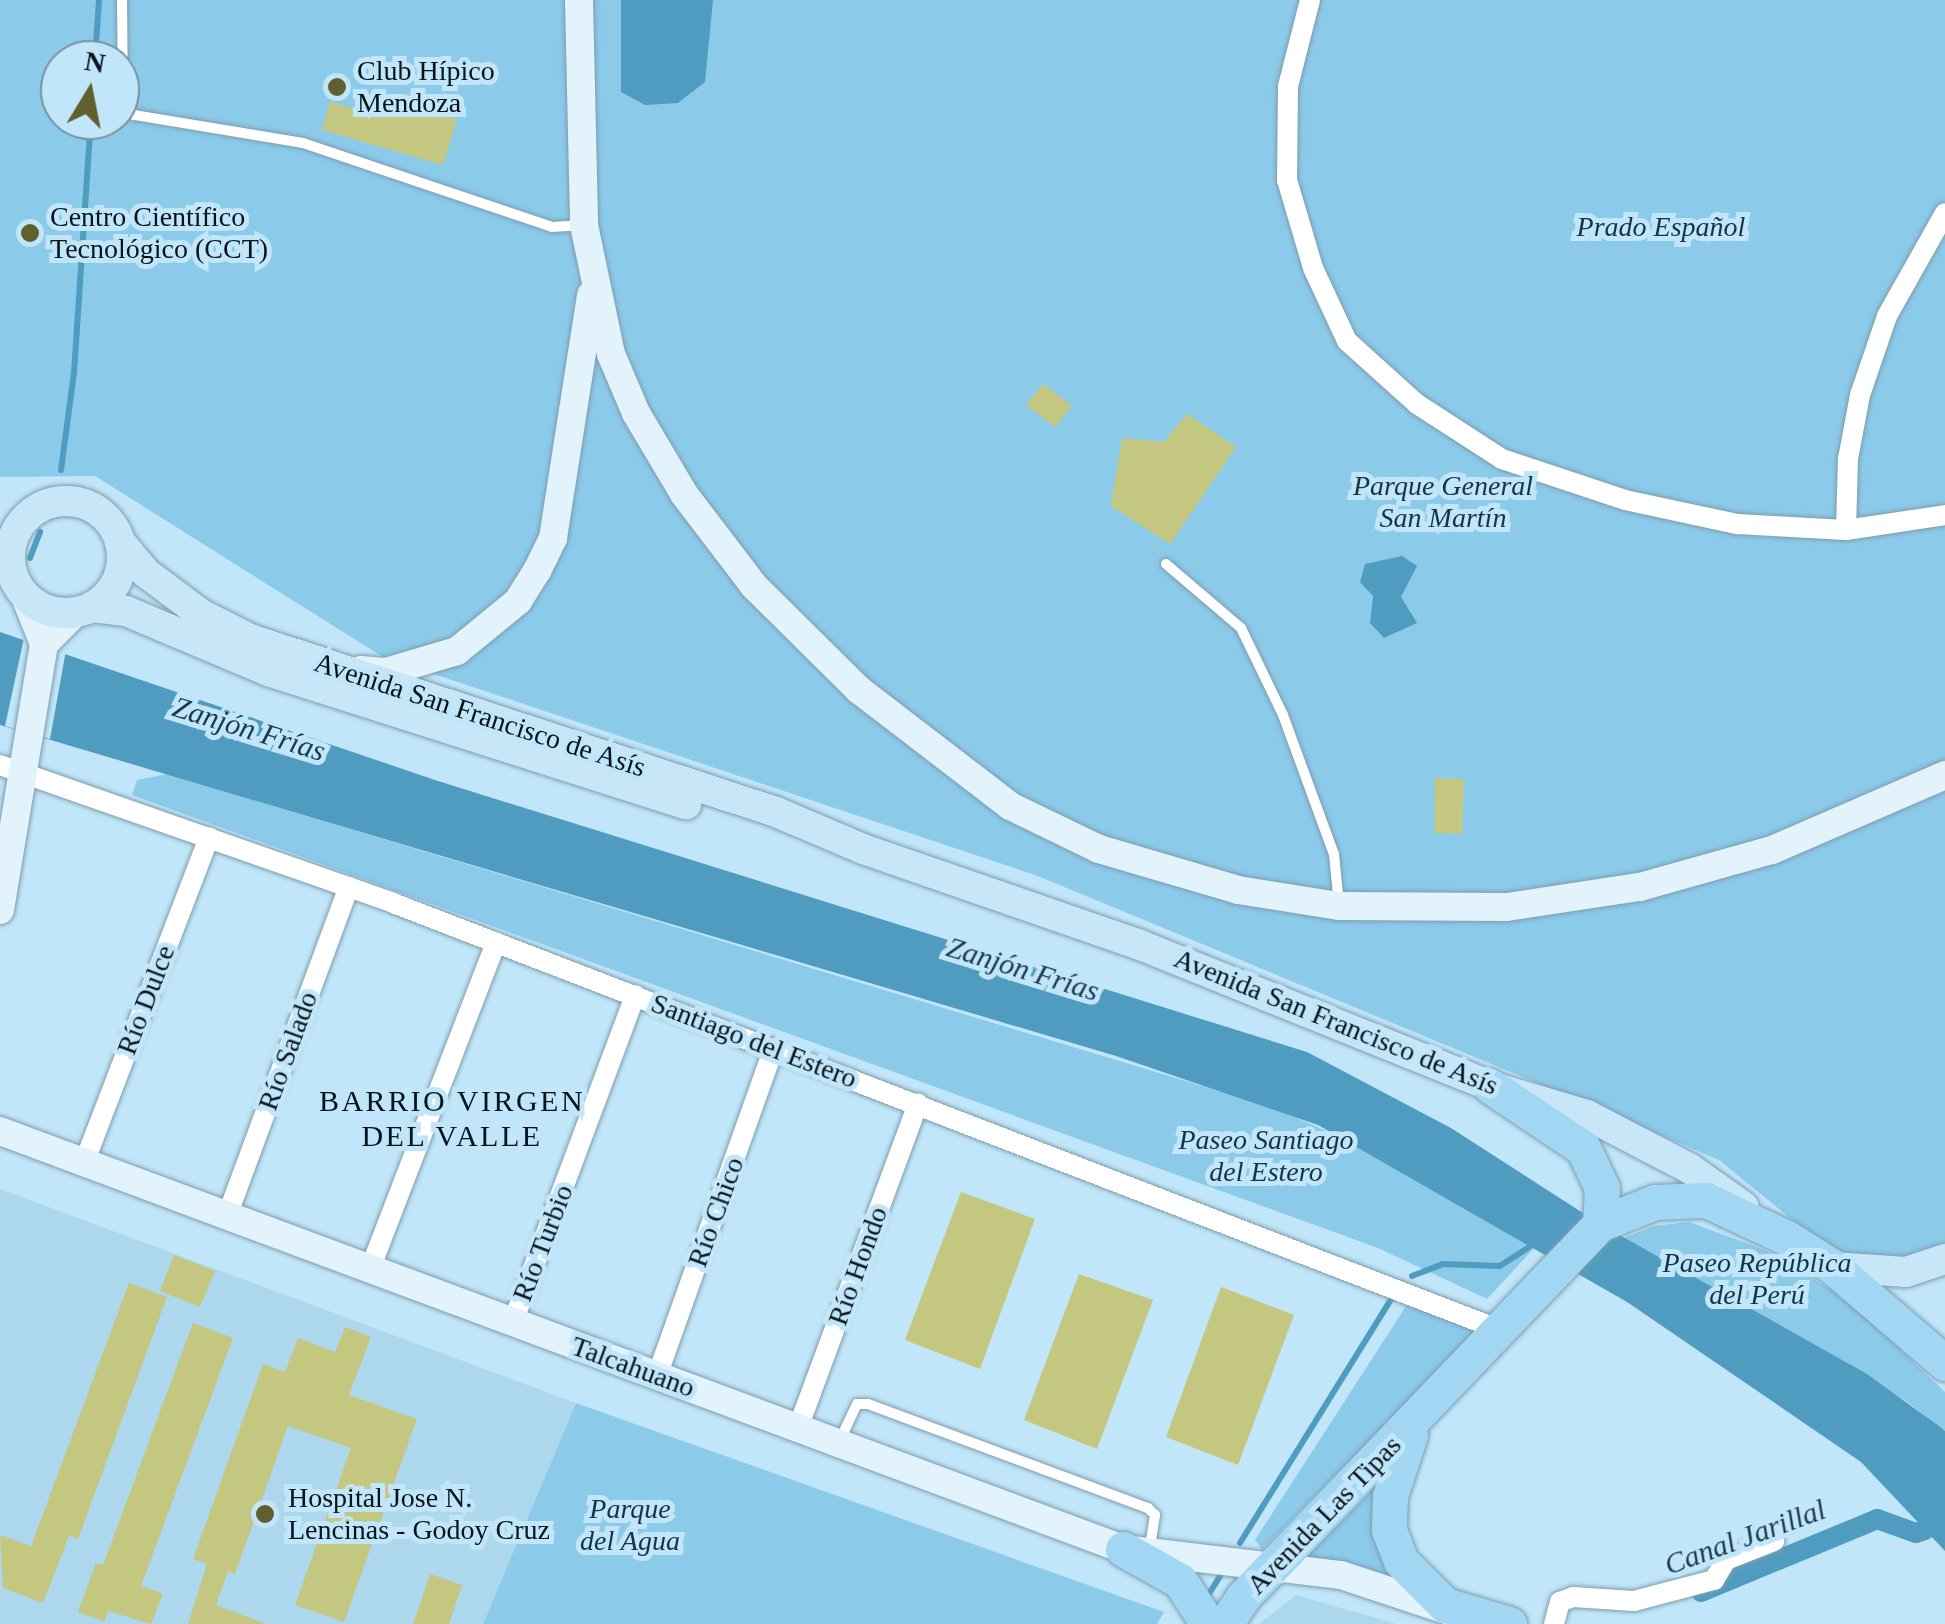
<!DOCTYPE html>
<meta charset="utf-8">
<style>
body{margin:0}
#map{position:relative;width:1945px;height:1624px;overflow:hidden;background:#c2e6f9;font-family:"Times New Roman",serif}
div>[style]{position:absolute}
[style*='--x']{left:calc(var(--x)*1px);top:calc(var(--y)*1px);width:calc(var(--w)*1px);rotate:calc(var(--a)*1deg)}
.built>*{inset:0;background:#add7ed}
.green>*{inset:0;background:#8ccaea}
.water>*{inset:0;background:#509cc1}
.pier>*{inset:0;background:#c2e6f9}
.stream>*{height:6px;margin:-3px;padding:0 3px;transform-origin:3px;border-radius:3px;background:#509cc1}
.canal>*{height:20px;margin:-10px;padding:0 10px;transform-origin:10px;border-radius:10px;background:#509cc1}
.building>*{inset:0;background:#c4c77f}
.roads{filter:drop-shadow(0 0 2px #7c9daf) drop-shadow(0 0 2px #7c9daf)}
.lane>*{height:10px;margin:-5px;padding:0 5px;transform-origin:5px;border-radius:5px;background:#fff}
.street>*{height:20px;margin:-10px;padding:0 10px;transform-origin:10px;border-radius:10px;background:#fff}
.secondary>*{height:28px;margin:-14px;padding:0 14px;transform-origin:14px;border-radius:14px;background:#e3f3fb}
.primary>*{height:30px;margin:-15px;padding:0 15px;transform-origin:15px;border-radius:15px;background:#c7e7f8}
.primary>.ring{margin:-15px;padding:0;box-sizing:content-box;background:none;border:30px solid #c7e7f8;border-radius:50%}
.highway>*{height:35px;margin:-17.5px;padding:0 17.5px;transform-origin:17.5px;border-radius:17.5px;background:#a2d7f3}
.dots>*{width:28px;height:28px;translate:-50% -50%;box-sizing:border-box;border:5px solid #c2e6f9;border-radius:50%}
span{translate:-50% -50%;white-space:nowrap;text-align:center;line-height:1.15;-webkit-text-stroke:10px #c2e6f9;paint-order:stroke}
.poi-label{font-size:28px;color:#07141b}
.left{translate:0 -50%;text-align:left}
.park-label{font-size:28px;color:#133646;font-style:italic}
.street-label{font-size:28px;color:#07141b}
.water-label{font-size:30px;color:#193c4c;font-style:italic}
.neighbourhood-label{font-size:30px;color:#07141b;letter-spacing:2.5px}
.north{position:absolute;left:40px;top:40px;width:100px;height:100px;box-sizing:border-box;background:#c2e6f9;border:2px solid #7792a0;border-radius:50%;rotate:10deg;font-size:28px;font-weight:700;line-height:40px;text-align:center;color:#07141b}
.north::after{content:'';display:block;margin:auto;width:35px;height:45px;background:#5f602d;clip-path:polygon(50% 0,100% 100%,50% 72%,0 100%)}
</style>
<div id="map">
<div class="built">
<div style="clip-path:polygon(0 1189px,576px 1403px,483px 1624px,0 1624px)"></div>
<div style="clip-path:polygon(1296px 1595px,1396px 1624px,1259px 1624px)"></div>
</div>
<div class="green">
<div style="clip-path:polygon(evenodd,0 0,1945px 0,1945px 1242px,1926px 1259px,1860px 1260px,1823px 1245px,1719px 1160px,1583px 1102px,1038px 876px,383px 657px,95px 476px,0 477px,0 0,60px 60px,120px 60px,120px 120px,60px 120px,60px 60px)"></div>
<div style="clip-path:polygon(168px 774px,1272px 1107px,1369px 1150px,1536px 1246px,1487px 1299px,1378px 1248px,132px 795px,137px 780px)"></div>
<div style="clip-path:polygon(1689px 1222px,1765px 1250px,1850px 1301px,1945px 1392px,1945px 1431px,1906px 1401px,1624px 1238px,1654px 1226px)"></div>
<div style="clip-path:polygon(1408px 1303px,1477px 1331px,1262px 1549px,1255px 1540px)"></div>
<div style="clip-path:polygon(576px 1403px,1164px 1612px,1157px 1624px,483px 1624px)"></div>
<div style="clip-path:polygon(1378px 1485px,1399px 1579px,1349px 1563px,1305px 1559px)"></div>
</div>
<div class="water">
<div style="clip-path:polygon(621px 0,713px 0,705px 82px,678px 103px,645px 105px,621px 92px)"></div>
<div style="clip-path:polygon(1402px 556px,1417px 566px,1401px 597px,1417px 623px,1384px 638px,1370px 623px,1373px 596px,1360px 582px,1365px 564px)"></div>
<div style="clip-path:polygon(0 632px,435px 780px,1307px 1052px,1451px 1128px,1600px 1224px,1867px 1374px,1939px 1426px,1945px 1431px,1945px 1551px,1861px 1462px,1627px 1302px,1318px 1125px,1116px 1056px,0 725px)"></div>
</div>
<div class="pier">
<div style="clip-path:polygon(24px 638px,66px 650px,50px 739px,5px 726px)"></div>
</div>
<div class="stream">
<div style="--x:95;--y:60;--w:60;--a:-86.2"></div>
<div style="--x:61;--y:470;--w:98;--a:-82.4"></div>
<div style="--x:74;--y:373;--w:254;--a:-86.2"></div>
<div style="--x:30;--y:558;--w:28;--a:-69"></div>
<div style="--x:1412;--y:1276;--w:33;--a:-21"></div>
<div style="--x:1443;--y:1264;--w:57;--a:2"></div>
<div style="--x:1500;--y:1266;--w:48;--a:-33"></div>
<div style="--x:1240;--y:1543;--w:291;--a:-58.2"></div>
<div style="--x:1207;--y:1597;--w:25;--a:-58"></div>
</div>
<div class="canal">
<div style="--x:1701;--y:1592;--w:191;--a:-22.5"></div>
<div style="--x:1877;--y:1519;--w:41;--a:19.7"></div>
<div style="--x:1916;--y:1533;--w:9;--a:-18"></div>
</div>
<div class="building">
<div style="clip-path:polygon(375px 95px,457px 119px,443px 165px,322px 130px,330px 102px,370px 113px)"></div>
<div style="clip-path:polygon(1043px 384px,1072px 406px,1055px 427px,1026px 405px)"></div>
<div style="clip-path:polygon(1187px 414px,1236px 447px,1170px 544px,1111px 506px,1122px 438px,1164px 442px)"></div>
<div style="clip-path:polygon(1435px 778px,1464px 779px,1462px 834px,1434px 833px)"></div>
<div style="clip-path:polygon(961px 1192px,1035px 1219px,980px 1369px,905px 1340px)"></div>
<div style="clip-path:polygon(174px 1255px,215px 1271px,200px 1307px,160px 1291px)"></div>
<div style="clip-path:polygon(1079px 1274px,1153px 1300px,1097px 1449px,1024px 1420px)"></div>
<div style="clip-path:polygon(129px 1283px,167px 1297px,78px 1539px,69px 1536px,43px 1603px,3px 1588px,0 1535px,31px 1546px)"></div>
<div style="clip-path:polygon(1221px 1287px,1294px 1315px,1238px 1465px,1166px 1437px)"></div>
<div style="clip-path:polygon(193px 1323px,233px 1338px,141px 1586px,163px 1594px,151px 1624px,108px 1611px,104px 1621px,78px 1612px,96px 1563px,103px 1565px)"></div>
<div style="clip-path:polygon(345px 1327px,371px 1337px,349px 1395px,417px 1419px,344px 1622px,295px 1605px,351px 1448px,288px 1426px,235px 1574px,228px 1571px,216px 1605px,266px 1624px,188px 1624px,207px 1564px,193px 1559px,263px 1364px,285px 1372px,298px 1338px,335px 1352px)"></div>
<div style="clip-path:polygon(430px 1574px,462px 1585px,449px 1624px,413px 1624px)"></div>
</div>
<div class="roads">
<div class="lane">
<div style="--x:122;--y:0;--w:101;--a:89.4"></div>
<div style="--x:123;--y:101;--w:18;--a:52"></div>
<div style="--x:134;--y:115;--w:171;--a:9.4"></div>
<div style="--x:303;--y:143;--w:263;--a:18.6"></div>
<div style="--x:552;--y:227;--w:30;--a:-4"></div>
<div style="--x:1166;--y:564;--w:99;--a:40.5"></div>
<div style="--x:1241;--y:628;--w:97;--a:64.2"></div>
<div style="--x:1283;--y:715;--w:148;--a:69.9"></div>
<div style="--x:1334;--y:854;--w:51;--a:84.4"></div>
<div style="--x:839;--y:1442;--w:42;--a:-64.7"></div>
<div style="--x:857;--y:1404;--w:11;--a:0"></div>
<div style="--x:868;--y:1404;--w:299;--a:20.4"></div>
<div style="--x:1148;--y:1508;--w:10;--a:45"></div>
<div style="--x:1155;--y:1515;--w:36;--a:99"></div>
</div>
<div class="street">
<div style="--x:1310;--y:0;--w:89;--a:104.3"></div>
<div style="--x:1288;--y:86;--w:94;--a:90.6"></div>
<div style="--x:1287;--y:180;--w:92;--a:73.5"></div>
<div style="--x:1313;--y:268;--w:81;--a:65"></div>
<div style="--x:1347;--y:341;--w:94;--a:42"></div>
<div style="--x:1417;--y:404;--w:101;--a:32.9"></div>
<div style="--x:1502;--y:459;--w:130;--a:18.4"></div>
<div style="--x:1625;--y:500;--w:115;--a:12.1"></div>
<div style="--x:1737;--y:524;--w:109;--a:3.2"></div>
<div style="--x:1846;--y:530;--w:100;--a:-8.6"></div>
<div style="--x:1846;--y:530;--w:71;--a:-88.4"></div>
<div style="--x:1848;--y:459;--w:65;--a:-79.4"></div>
<div style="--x:1860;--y:395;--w:83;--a:-71.1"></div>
<div style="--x:1887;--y:316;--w:118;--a:-60.6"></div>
<div style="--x:0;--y:765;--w:417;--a:19.3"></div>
<div style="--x:393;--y:903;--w:1190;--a:21.09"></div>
<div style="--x:84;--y:1163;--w:349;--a:-69"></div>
<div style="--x:227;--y:1216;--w:351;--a:-69.7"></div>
<div style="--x:370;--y:1269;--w:350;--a:-68.9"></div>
<div style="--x:513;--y:1322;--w:349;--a:-69.5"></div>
<div style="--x:657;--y:1376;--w:348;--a:-70.4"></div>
<div style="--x:798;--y:1428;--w:346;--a:-69.7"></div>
<div style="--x:1554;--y:1624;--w:23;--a:-75"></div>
<div style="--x:1560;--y:1602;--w:14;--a:-21"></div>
<div style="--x:1573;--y:1597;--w:61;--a:3.8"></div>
<div style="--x:1634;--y:1601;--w:83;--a:-14.7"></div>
<div style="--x:1714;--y:1580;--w:23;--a:-59"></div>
<div style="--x:1726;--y:1560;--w:52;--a:-21.6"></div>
</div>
<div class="secondary">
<div style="--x:579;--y:0;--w:225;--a:88.7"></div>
<div style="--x:584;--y:225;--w:132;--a:78.2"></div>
<div style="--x:611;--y:354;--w:64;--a:67"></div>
<div style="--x:636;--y:413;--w:94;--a:59.3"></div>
<div style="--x:684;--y:494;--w:116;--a:52.7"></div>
<div style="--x:754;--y:586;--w:148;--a:44.7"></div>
<div style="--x:859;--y:690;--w:190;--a:37.5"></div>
<div style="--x:1010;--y:806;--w:99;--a:25.8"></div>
<div style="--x:1099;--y:849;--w:145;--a:16.4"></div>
<div style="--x:1238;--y:890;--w:102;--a:9"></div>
<div style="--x:1339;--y:906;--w:168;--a:0.3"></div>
<div style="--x:1507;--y:907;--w:134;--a:-8.6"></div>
<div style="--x:1640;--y:887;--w:137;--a:-15.7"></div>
<div style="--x:1772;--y:850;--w:189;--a:-23.4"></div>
<div style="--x:24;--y:594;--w:54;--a:68.2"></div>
<div style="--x:361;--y:670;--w:25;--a:5"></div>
<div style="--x:386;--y:672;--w:74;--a:-16.5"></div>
<div style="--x:457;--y:651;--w:79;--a:-39.3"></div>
<div style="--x:518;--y:601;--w:36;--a:-58"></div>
<div style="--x:537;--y:571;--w:37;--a:-64"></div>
<div style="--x:553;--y:538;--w:246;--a:-81.1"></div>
<div style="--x:0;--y:910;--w:270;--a:-80.6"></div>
<div style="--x:44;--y:644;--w:44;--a:-45"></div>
<div style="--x:0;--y:1131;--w:1198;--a:20.42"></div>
<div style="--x:1123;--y:1549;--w:220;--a:6.8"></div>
<div style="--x:1341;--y:1575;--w:115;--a:18.3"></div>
</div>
<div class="primary">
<div class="ring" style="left:10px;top:501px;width:82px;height:82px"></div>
<div style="--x:120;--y:542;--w:40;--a:50"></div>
<div style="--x:146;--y:573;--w:69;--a:36.7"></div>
<div style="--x:201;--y:614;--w:55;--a:27"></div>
<div style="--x:250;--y:639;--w:554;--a:18.21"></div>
<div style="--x:776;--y:812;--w:95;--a:23"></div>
<div style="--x:863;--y:849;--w:293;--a:19.1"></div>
<div style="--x:1140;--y:945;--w:377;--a:21.9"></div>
<div style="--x:1490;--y:1086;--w:101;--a:16.6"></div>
<div style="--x:1587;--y:1115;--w:115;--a:27.5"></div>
<div style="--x:1689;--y:1168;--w:67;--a:35.3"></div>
<div style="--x:92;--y:607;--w:34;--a:7"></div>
<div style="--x:126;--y:611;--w:154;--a:22.9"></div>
<div style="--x:268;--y:671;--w:439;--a:17.7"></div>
<div style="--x:1833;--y:1267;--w:73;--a:3.9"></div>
<div style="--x:1906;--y:1272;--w:41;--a:-18.4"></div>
</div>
<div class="highway">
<div style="--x:1490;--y:1086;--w:112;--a:33.7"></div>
<div style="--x:1583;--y:1148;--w:44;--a:64.6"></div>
<div style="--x:1602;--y:1188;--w:36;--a:93"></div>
<div style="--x:1410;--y:1435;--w:64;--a:108.2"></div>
<div style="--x:1390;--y:1496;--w:34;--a:92"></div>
<div style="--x:1389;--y:1530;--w:33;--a:69"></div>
<div style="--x:1401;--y:1561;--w:62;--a:45"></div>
<div style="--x:1445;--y:1605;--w:67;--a:16.5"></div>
<div style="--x:1123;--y:1549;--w:65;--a:29.3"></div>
<div style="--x:1180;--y:1581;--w:51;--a:56.9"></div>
<div style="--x:1225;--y:1624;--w:32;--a:-56"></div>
<div style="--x:1243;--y:1597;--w:516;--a:-46.26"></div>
<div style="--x:1600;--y:1224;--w:59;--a:-21.8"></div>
<div style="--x:1655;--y:1202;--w:51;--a:-2.2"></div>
<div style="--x:1706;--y:1200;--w:89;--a:25.1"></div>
<div style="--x:1787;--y:1238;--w:54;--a:32.2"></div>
<div style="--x:1833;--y:1267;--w:148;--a:40.6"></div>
</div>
</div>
<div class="dots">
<div style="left:337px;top:87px;background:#5f602d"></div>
<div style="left:30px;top:233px;background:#5f602d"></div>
<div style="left:265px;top:1514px;background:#5f602d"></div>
</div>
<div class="poi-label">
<span class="left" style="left:357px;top:87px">Club Hípico<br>Mendoza</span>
<span class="left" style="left:50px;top:233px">Centro Científico<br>Tecnológico (CCT)</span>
<span class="left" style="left:288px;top:1514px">Hospital Jose N.<br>Lencinas - Godoy Cruz</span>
</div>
<div class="park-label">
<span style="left:1661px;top:227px">Prado Español</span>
<span style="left:1443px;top:502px">Parque General<br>San Martín</span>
<span style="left:1266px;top:1156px">Paseo Santiago<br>del Estero</span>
<span style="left:1757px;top:1279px">Paseo República<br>del Perú</span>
<span style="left:630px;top:1525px">Parque<br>del Agua</span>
</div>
<div class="street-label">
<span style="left:480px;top:715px;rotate:18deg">Avenida San Francisco de Asís</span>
<span style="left:146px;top:1000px;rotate:-69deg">Río Dulce</span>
<span style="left:1336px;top:1022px;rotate:22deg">Avenida San Francisco de Asís</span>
<span style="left:754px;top:1041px;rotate:21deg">Santiago del Estero</span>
<span style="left:288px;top:1051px;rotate:-70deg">Río Salado</span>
<span style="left:716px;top:1212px;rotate:-70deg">Río Chico</span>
<span style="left:543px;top:1243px;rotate:-69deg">Río Turbio</span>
<span style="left:858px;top:1266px;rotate:-70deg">Río Hondo</span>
<span style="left:633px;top:1367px;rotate:20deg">Talcahuano</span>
<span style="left:1324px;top:1515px;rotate:-46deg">Avenida Las Tipas</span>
</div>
<div class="water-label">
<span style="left:249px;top:729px;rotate:17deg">Zanjón Frías</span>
<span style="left:1023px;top:969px;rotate:17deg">Zanjón Frías</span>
<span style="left:1745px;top:1537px;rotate:-20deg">Canal Jarillal</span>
</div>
<div class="neighbourhood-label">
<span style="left:452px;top:1118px">BARRIO VIRGEN<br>DEL VALLE</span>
</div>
<div class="north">N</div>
</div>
